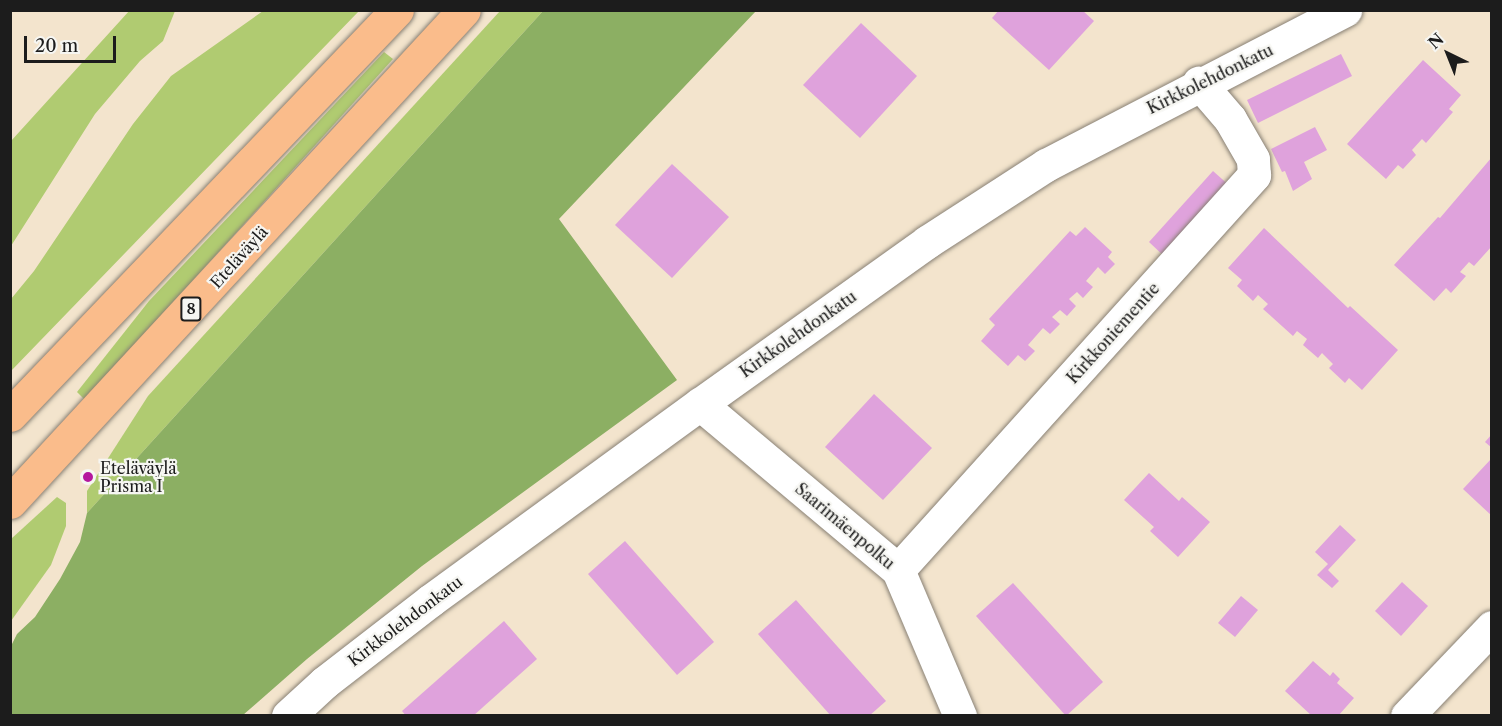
<!DOCTYPE html>
<meta charset="utf-8">
<style>
body{margin:0}
#map{position:relative;width:1502px;height:726px;overflow:hidden;background:#f3e4cd;font-family:"Libre Caslon Text",serif}
div>[style]{position:absolute}
[style*='--x']{left:calc(var(--x)*1px);top:calc(var(--y)*1px);width:calc(var(--w)*1px);rotate:calc(var(--a)*1deg)}
.green>*{inset:0;background:#b0cb71}
.forest>*{inset:0;background:#8caf63}
.building>*{inset:0;background:#dfa2dc}
.roads{filter:drop-shadow(0 0 2px #888074) drop-shadow(0 0 2px #888074)}
.minor>*{height:33px;margin:-16.5px;padding:0 16.5px;transform-origin:16.5px;border-radius:16.5px;background:#fff}
.highway>*{height:33px;margin:-16.5px;padding:0 16.5px;transform-origin:16.5px;border-radius:16.5px;background:#fabc8b}
.dots>*{width:16px;height:16px;translate:-50% -50%;box-sizing:border-box;border:3px solid #f6f6f2;border-radius:50%}
span{translate:-50% -50%;white-space:nowrap;text-align:center;line-height:1.15;-webkit-text-stroke:4.5px #f6f6f2;paint-order:stroke}
.shield-label span{padding:2px 4px;background:#f6f6f2;border:2px solid;border-radius:4px;-webkit-text-stroke-width:0}
.shield-label{font-size:15px;color:#1c1c1c;font-weight:700}
.street-label{font-size:16px;color:#1c1c1c}
.poi-label{font-size:16px;color:#1c1c1c}
.left{translate:0 -50%;text-align:left}
.frame{position:absolute;inset:0;border:12px solid #1c1c1c;pointer-events:none}
.north{position:absolute;left:1418px;top:24px;width:60px;height:60px;-webkit-text-stroke:4px #f6f6f2;paint-order:stroke;rotate:317deg;font-size:16px;font-weight:700;line-height:24px;text-align:center;color:#1c1c1c}
.north::after{content:'';display:block;margin:auto;width:21px;height:27px;background:#1c1c1c;clip-path:polygon(50% 0,100% 100%,50% 72%,0 100%)}
.scale{position:absolute;left:24px;top:36px;width:92px;height:27px;box-sizing:border-box;border:3px solid #1c1c1c;border-top:0;padding-left:8px;font-size:18px;line-height:21px;white-space:nowrap;color:#1c1c1c;-webkit-text-stroke:4px #f6f6f2;paint-order:stroke}
</style>
<div id="map">
<div class="green">
<div style="clip-path:polygon(130px 10px,175px 11px,163px 41px,140px 61px,95px 114px,11px 246px,11px 141px)"></div>
<div style="clip-path:polygon(263px 11px,359px 11px,11px 371px,11px 299px,34px 271px,133px 124px,171px 76px)"></div>
<div style="clip-path:polygon(500px 11px,543px 11px,87px 513px,87px 491px,148px 396px)"></div>
<div style="clip-path:polygon(384px 52px,393px 59px,85px 400px,77px 392px,149px 301px)"></div>
<div style="clip-path:polygon(57px 497px,66px 503px,66px 526px,51px 565px,11px 621px,11px 539px)"></div>
</div>
<div class="forest">
<div style="clip-path:polygon(543px 11px,756px 11px,559px 219px,677px 380px,422px 566px,307px 659px,243px 715px,11px 715px,11px 646px,17px 634px,35px 617px,60px 579px,80px 542px,87px 513px)"></div>
</div>
<div class="building">
<div style="clip-path:polygon(999px 10px,1082px 10px,1094px 21px,1049px 70px,992px 18px)"></div>
<div style="clip-path:polygon(861px 23px,917px 76px,860px 138px,803px 85px)"></div>
<div style="clip-path:polygon(1341px 54px,1352px 76px,1258px 123px,1247px 100px)"></div>
<div style="clip-path:polygon(1423px 60px,1461px 95px,1449px 109px,1453px 112px,1426px 143px,1422px 139px,1412px 150px,1416px 155px,1403px 169px,1398px 165px,1386px 179px,1347px 144px)"></div>
<div style="clip-path:polygon(1315px 127px,1327px 150px,1304px 162px,1312px 179px,1293px 191px,1285px 171px,1282px 172px,1271px 149px)"></div>
<div style="clip-path:polygon(1492px 157px,1492px 246px,1474px 266px,1469px 262px,1460px 272px,1466px 276px,1451px 293px,1446px 288px,1434px 301px,1394px 265px,1438px 217px,1440px 218px)"></div>
<div style="clip-path:polygon(672px 164px,729px 217px,672px 278px,615px 225px)"></div>
<div style="clip-path:polygon(1213px 171px,1231px 187px,1166px 258px,1149px 242px)"></div>
<div style="clip-path:polygon(1085px 227px,1112px 252px,1108px 257px,1115px 264px,1105px 274px,1098px 267px,1086px 281px,1093px 287px,1083px 298px,1077px 292px,1069px 299px,1076px 306px,1067px 316px,1060px 310px,1052px 317px,1060px 324px,1050px 334px,1043px 328px,1028px 345px,1035px 351px,1025px 361px,1018px 355px,1008px 366px,981px 341px,995px 325px,989px 319px,1070px 231px,1076px 236px)"></div>
<div style="clip-path:polygon(1264px 228px,1348px 308px,1350px 306px,1398px 350px,1362px 390px,1349px 378px,1345px 383px,1329px 368px,1333px 364px,1322px 353px,1318px 358px,1303px 345px,1307px 339px,1297px 331px,1293px 336px,1263px 309px,1268px 304px,1258px 295px,1253px 301px,1237px 286px,1242px 280px,1228px 268px)"></div>
<div style="clip-path:polygon(874px 394px,932px 448px,883px 500px,825px 447px)"></div>
<div style="clip-path:polygon(1492px 434px,1492px 448px,1485px 442px)"></div>
<div style="clip-path:polygon(1492px 458px,1492px 516px,1463px 489px)"></div>
<div style="clip-path:polygon(1149px 473px,1179px 501px,1182px 497px,1210px 522px,1178px 557px,1150px 531px,1154px 527px,1124px 500px)"></div>
<div style="clip-path:polygon(1340px 525px,1356px 540px,1328px 570px,1339px 581px,1332px 588px,1317px 575px,1328px 564px,1315px 552px)"></div>
<div style="clip-path:polygon(625px 541px,714px 642px,677px 675px,588px 574px)"></div>
<div style="clip-path:polygon(1402px 582px,1428px 606px,1401px 636px,1375px 611px)"></div>
<div style="clip-path:polygon(1013px 583px,1103px 682px,1066px 716px,976px 616px)"></div>
<div style="clip-path:polygon(1241px 596px,1258px 610px,1235px 637px,1218px 623px)"></div>
<div style="clip-path:polygon(796px 600px,886px 701px,869px 716px,831px 716px,758px 634px)"></div>
<div style="clip-path:polygon(504px 621px,537px 659px,473px 716px,406px 716px,402px 711px)"></div>
<div style="clip-path:polygon(1313px 661px,1330px 676px,1333px 672px,1340px 679px,1337px 683px,1354px 698px,1338px 716px,1312px 716px,1285px 691px)"></div>
</div>
<div class="roads">
<div class="minor">
<div style="--x:700;--y:404;--w:258;--a:40"></div>
<div style="--x:898;--y:570;--w:159;--a:67"></div>
<div style="--x:898;--y:570;--w:532;--a:-47.97"></div>
<div style="--x:1254;--y:175;--w:16;--a:-94"></div>
<div style="--x:1253;--y:159;--w:46;--a:-119.9"></div>
<div style="--x:1230;--y:119;--w:48;--a:-130.7"></div>
<div style="--x:288;--y:716;--w:50;--a:-42.6"></div>
<div style="--x:325;--y:682;--w:134;--a:-37.7"></div>
<div style="--x:431;--y:600;--w:333;--a:-36.1"></div>
<div style="--x:700;--y:404;--w:279;--a:-35.5"></div>
<div style="--x:927;--y:242;--w:142;--a:-32.9"></div>
<div style="--x:1046;--y:165;--w:337;--a:-27.4"></div>
<div style="--x:1407;--y:716;--w:123;--a:-46.3"></div>
</div>
<div class="highway">
<div style="--x:10;--y:415;--w:560;--a:-46.3"></div>
<div style="--x:10;--y:502;--w:669;--a:-47.3"></div>
</div>
</div>
<div class="dots">
<div style="left:88px;top:477px;background:#b5179e"></div>
</div>
<div class="shield-label">
<span style="left:191px;top:309px">8</span>
</div>
<div class="street-label">
<span style="left:1210px;top:79px;rotate:-26deg">Kirkkolehdonkatu</span>
<span style="left:239px;top:257px;rotate:-48deg">Eteläväylä</span>
<span style="left:1113px;top:333px;rotate:-48deg">Kirkkoniementie</span>
<span style="left:798px;top:334px;rotate:-35deg">Kirkkolehdonkatu</span>
<span style="left:845px;top:526px;rotate:40deg">Saarimäenpolku</span>
<span style="left:405px;top:621px;rotate:-37deg">Kirkkolehdonkatu</span>
</div>
<div class="poi-label">
<span class="left" style="left:100px;top:477px">Eteläväylä<br>Prisma I</span>
</div>
<div class="frame"></div>
<div class="north">N</div>
<div class="scale">20 m</div>
</div>
